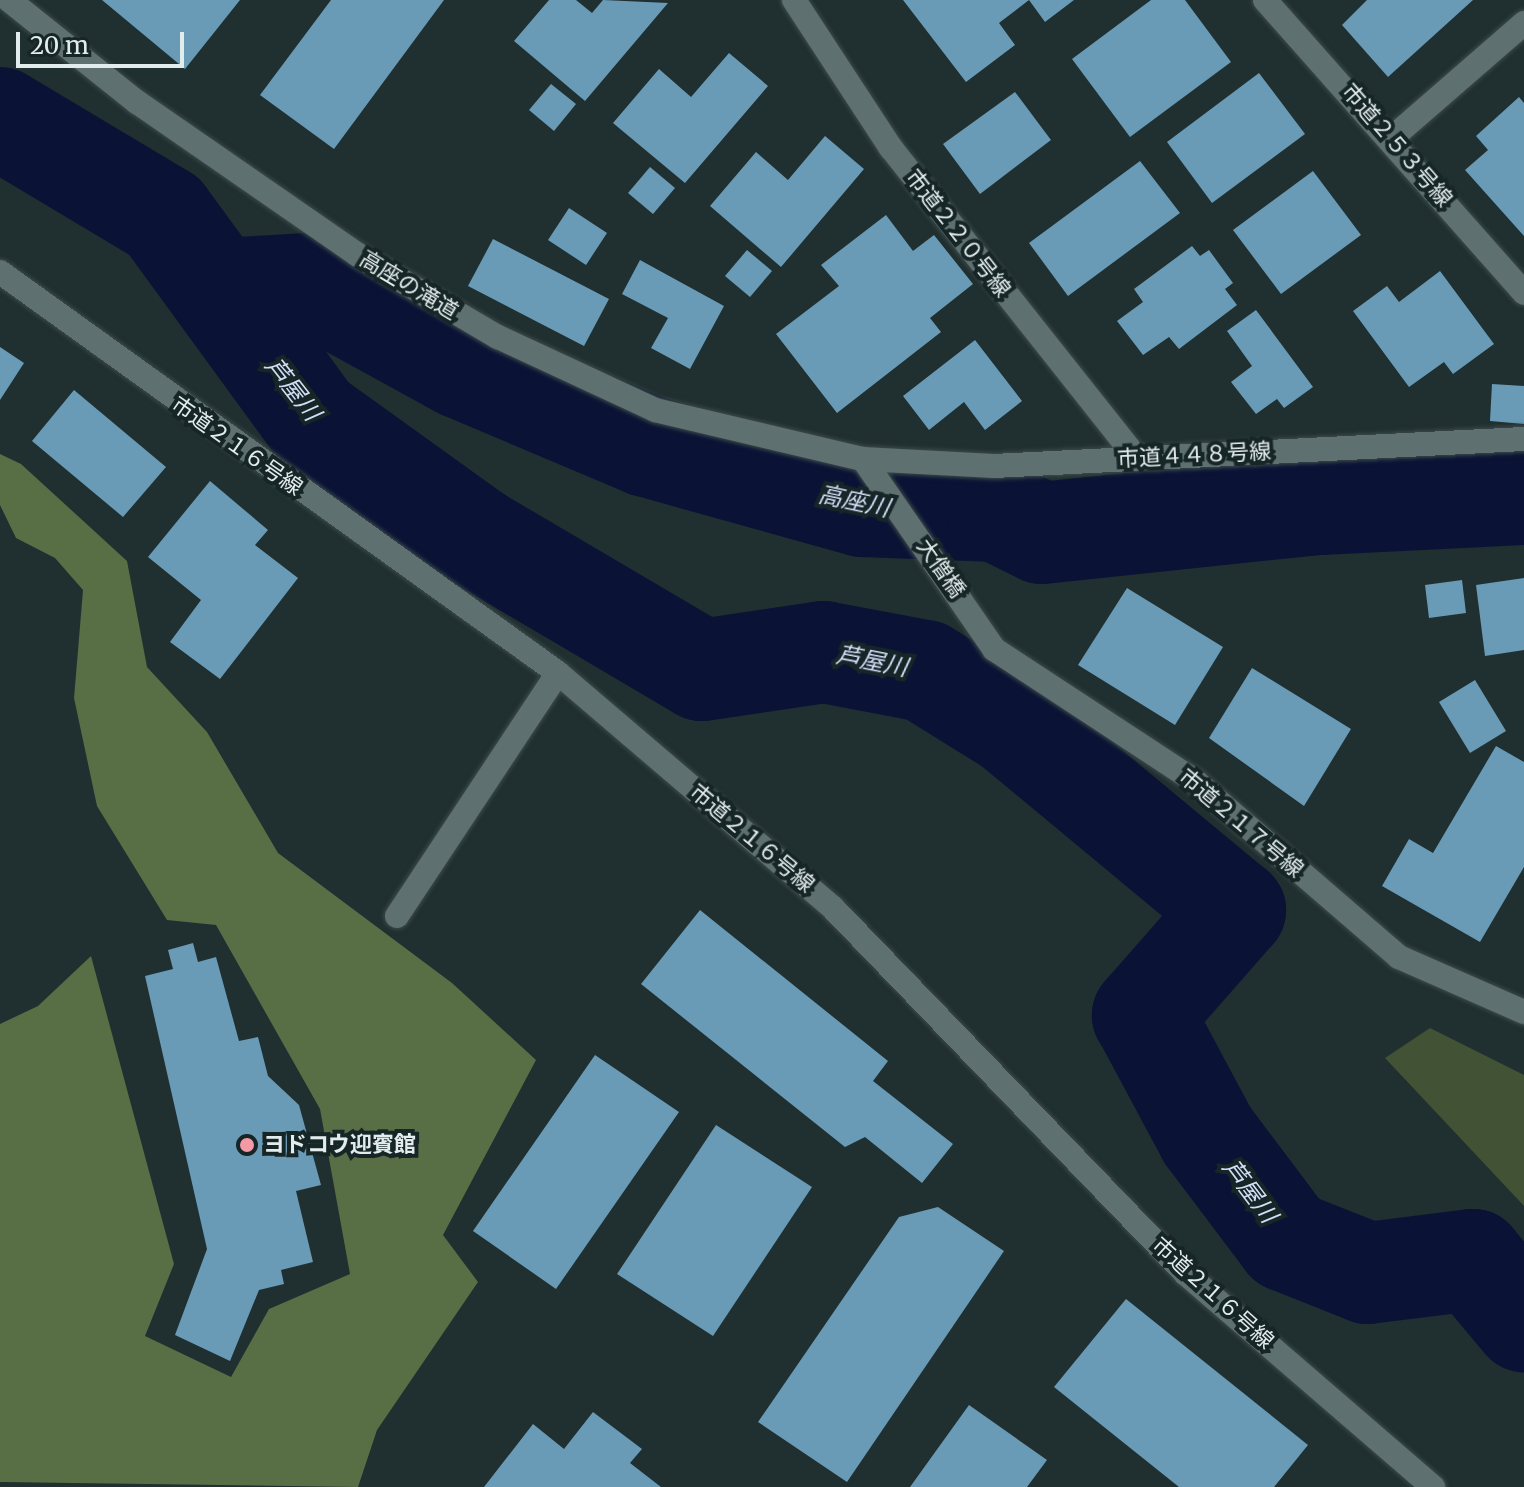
<!DOCTYPE html>
<meta charset="utf-8">
<style>
body{margin:0}
#map{position:relative;width:1524px;height:1487px;overflow:hidden;background:#202f30;font-family:Merriweather,"Noto Sans JP",serif}
div>[style]{position:absolute}
[style*='--x']{left:calc(var(--x)*1px);top:calc(var(--y)*1px);width:calc(var(--w)*1px);rotate:calc(var(--a)*1deg)}
.green>*{inset:0;background:#425234}
.forest>*{inset:0;background:#586e45}
.river>*{height:102px;margin:-51px;padding:0 51px;transform-origin:51px;border-radius:51px;background:#0a1335}
.building>*{inset:0;background:#699bb7}
.roads{filter:drop-shadow(0 0 2px #3d4a4b) drop-shadow(0 0 2px #3d4a4b)}
.minor>*{height:24px;margin:-12px;padding:0 12px;transform-origin:12px;border-radius:12px;background:#5f7070}
.dots>*{width:22px;height:22px;translate:-50% -50%;box-sizing:border-box;border:4px solid #162526;border-radius:50%}
span{translate:-50% -50%;white-space:nowrap;text-align:center;line-height:1.15;-webkit-text-stroke:8px #162526;paint-order:stroke}
.street-label{font-size:22px;color:#e3ecec}
.poi-label{font-size:22px;color:#e3ecec;font-weight:700}
.left{translate:0 -50%;text-align:left}
.water-label{font-size:24px;color:#d2ddf8;font-style:italic}
.scale{position:absolute;left:16px;top:32px;width:168px;height:36px;box-sizing:border-box;border:4px solid #e3ecec;border-top:0;padding-left:10px;font-size:24px;line-height:28px;white-space:nowrap;color:#e3ecec;-webkit-text-stroke:6px #162526;paint-order:stroke}
</style>
<div id="map">
<div class="green">
<div style="clip-path:polygon(1430px 1028px,1524px 1075px,1524px 1206px,1385px 1058px)"></div>
</div>
<div class="forest">
<div style="clip-path:polygon(0 454px,21px 464px,127px 561px,147px 667px,207px 732px,278px 853px,452px 983px,536px 1060px,443px 1235px,478px 1282px,377px 1430px,358px 1487px,0 1482px,0 1024px,38px 1006px,91px 956px,174px 1264px,145px 1336px,231px 1377px,269px 1309px,350px 1274px,320px 1109px,216px 925px,167px 920px,97px 806px,74px 698px,83px 590px,55px 558px,16px 538px,0 505px)"></div>
</div>
<div class="river">
<div style="--x:0;--y:118;--w:191;--a:30.9"></div>
<div style="--x:164;--y:216;--w:251;--a:53.9"></div>
<div style="--x:312;--y:419;--w:202;--a:35.7"></div>
<div style="--x:476;--y:537;--w:262;--a:30.5"></div>
<div style="--x:702;--y:670;--w:123;--a:-8.4"></div>
<div style="--x:824;--y:652;--w:103;--a:10.7"></div>
<div style="--x:925;--y:671;--w:102;--a:31.8"></div>
<div style="--x:1012;--y:725;--w:290;--a:39.7"></div>
<div style="--x:1235;--y:910;--w:140;--a:131.2"></div>
<div style="--x:1143;--y:1015;--w:137;--a:61.8"></div>
<div style="--x:1208;--y:1136;--w:131;--a:53"></div>
<div style="--x:1287;--y:1241;--w:87;--a:21.6"></div>
<div style="--x:1368;--y:1273;--w:106;--a:-7.1"></div>
<div style="--x:1473;--y:1260;--w:80;--a:50.1"></div>
<div style="--x:221;--y:289;--w:88;--a:-3.3"></div>
<div style="--x:309;--y:284;--w:172;--a:28.8"></div>
<div style="--x:460;--y:367;--w:203;--a:22.9"></div>
<div style="--x:647;--y:446;--w:223;--a:15.6"></div>
<div style="--x:862;--y:506;--w:135;--a:2.1"></div>
<div style="--x:997;--y:511;--w:50;--a:26.1"></div>
<div style="--x:1042;--y:533;--w:280;--a:-6"></div>
<div style="--x:1320;--y:504;--w:204;--a:-2.8"></div>
</div>
<div class="building">
<div style="clip-path:polygon(102px 0,240px 0,185px 69px)"></div>
<div style="clip-path:polygon(331px 0,444px 0,334px 149px,260px 95px)"></div>
<div style="clip-path:polygon(549px 0,576px 0,592px 13px,603px 0,668px 3px,585px 101px,514px 41px)"></div>
<div style="clip-path:polygon(903px 0,1074px 0,1045px 22px,1029px 0,999px 23px,1015px 45px,966px 82px)"></div>
<div style="clip-path:polygon(1151px 0,1185px 0,1231px 62px,1130px 137px,1072px 59px)"></div>
<div style="clip-path:polygon(1367px 0,1473px 0,1388px 77px,1342px 25px)"></div>
<div style="clip-path:polygon(729px 53px,768px 86px,685px 183px,613px 123px,659px 69px,691px 97px)"></div>
<div style="clip-path:polygon(1259px 73px,1305px 134px,1212px 203px,1167px 142px)"></div>
<div style="clip-path:polygon(551px 84px,576px 104px,554px 131px,529px 110px)"></div>
<div style="clip-path:polygon(1015px 92px,1051px 140px,980px 194px,943px 144px)"></div>
<div style="clip-path:polygon(1519px 97px,1524px 103px,1524px 236px,1465px 170px,1488px 150px,1476px 136px)"></div>
<div style="clip-path:polygon(825px 136px,864px 169px,781px 267px,710px 206px,756px 152px,788px 180px)"></div>
<div style="clip-path:polygon(1140px 161px,1180px 213px,1068px 296px,1029px 243px)"></div>
<div style="clip-path:polygon(650px 167px,675px 188px,653px 214px,628px 193px)"></div>
<div style="clip-path:polygon(1313px 171px,1361px 235px,1281px 294px,1233px 230px)"></div>
<div style="clip-path:polygon(569px 208px,607px 233px,586px 265px,548px 240px)"></div>
<div style="clip-path:polygon(886px 215px,913px 251px,934px 235px,973px 284px,930px 318px,941px 332px,837px 413px,776px 334px,839px 286px,821px 265px)"></div>
<div style="clip-path:polygon(493px 239px,609px 299px,584px 346px,468px 286px)"></div>
<div style="clip-path:polygon(1192px 246px,1200px 256px,1209px 250px,1233px 283px,1225px 289px,1237px 305px,1179px 349px,1169px 337px,1143px 355px,1117px 321px,1143px 302px,1134px 289px)"></div>
<div style="clip-path:polygon(747px 250px,772px 271px,750px 297px,725px 276px)"></div>
<div style="clip-path:polygon(640px 260px,724px 306px,690px 369px,651px 348px,668px 318px,622px 294px)"></div>
<div style="clip-path:polygon(1440px 271px,1494px 344px,1453px 374px,1444px 362px,1409px 387px,1353px 311px,1387px 286px,1399px 302px)"></div>
<div style="clip-path:polygon(1256px 310px,1313px 387px,1284px 408px,1277px 399px,1256px 414px,1231px 382px,1252px 366px,1227px 331px)"></div>
<div style="clip-path:polygon(975px 340px,1022px 401px,985px 430px,964px 402px,929px 430px,903px 396px)"></div>
<div style="clip-path:polygon(0 347px,24px 363px,0 400px)"></div>
<div style="clip-path:polygon(1492px 384px,1524px 386px,1524px 424px,1490px 421px)"></div>
<div style="clip-path:polygon(74px 390px,166px 467px,123px 517px,32px 441px)"></div>
<div style="clip-path:polygon(210px 481px,268px 530px,255px 545px,298px 578px,220px 679px,170px 642px,201px 600px,148px 557px)"></div>
<div style="clip-path:polygon(1524px 578px,1524px 650px,1485px 656px,1476px 585px)"></div>
<div style="clip-path:polygon(1462px 580px,1466px 613px,1429px 618px,1425px 585px)"></div>
<div style="clip-path:polygon(1127px 588px,1223px 647px,1175px 725px,1078px 665px)"></div>
<div style="clip-path:polygon(1252px 668px,1351px 729px,1304px 806px,1209px 738px)"></div>
<div style="clip-path:polygon(1475px 680px,1506px 731px,1470px 753px,1439px 702px)"></div>
<div style="clip-path:polygon(1496px 746px,1524px 762px,1524px 867px,1480px 942px,1382px 886px,1409px 839px,1433px 853px)"></div>
<div style="clip-path:polygon(700px 910px,888px 1061px,873px 1081px,953px 1144px,922px 1183px,865px 1137px,845px 1147px,641px 984px)"></div>
<div style="clip-path:polygon(193px 943px,198px 962px,216px 957px,239px 1041px,258px 1037px,268px 1076px,299px 1105px,321px 1185px,296px 1191px,313px 1262px,281px 1270px,284px 1284px,259px 1290px,230px 1361px,175px 1335px,207px 1249px,145px 976px,173px 969px,168px 950px)"></div>
<div style="clip-path:polygon(595px 1055px,679px 1112px,556px 1289px,473px 1231px)"></div>
<div style="clip-path:polygon(716px 1125px,812px 1187px,713px 1336px,617px 1274px)"></div>
<div style="clip-path:polygon(938px 1207px,1004px 1251px,847px 1482px,758px 1422px,899px 1217px)"></div>
<div style="clip-path:polygon(1126px 1299px,1308px 1445px,1274px 1487px,1179px 1487px,1054px 1387px)"></div>
<div style="clip-path:polygon(969px 1405px,1047px 1460px,1027px 1487px,910px 1487px)"></div>
<div style="clip-path:polygon(593px 1412px,642px 1449px,630px 1463px,661px 1487px,484px 1487px,533px 1424px,564px 1449px)"></div>
</div>
<div class="roads">
<div class="minor">
<div style="--x:9;--y:0;--w:164;--a:38.6"></div>
<div style="--x:137;--y:102;--w:269;--a:34.7"></div>
<div style="--x:358;--y:255;--w:162;--a:30.4"></div>
<div style="--x:498;--y:337;--w:173;--a:24.9"></div>
<div style="--x:655;--y:410;--w:214;--a:13.3"></div>
<div style="--x:863;--y:459;--w:131;--a:3.1"></div>
<div style="--x:994;--y:466;--w:531;--a:-2.92"></div>
<div style="--x:794;--y:0;--w:177;--a:56.8"></div>
<div style="--x:891;--y:148;--w:394;--a:51.6"></div>
<div style="--x:1265;--y:0;--w:391;--a:48.5"></div>
<div style="--x:1393;--y:137;--w:174;--a:-41"></div>
<div style="--x:0;--y:272;--w:687;--a:35.7"></div>
<div style="--x:558;--y:673;--w:362;--a:40.5"></div>
<div style="--x:833;--y:908;--w:507;--a:46.04"></div>
<div style="--x:1185;--y:1273;--w:328;--a:40.8"></div>
<div style="--x:863;--y:459;--w:231;--a:55.4"></div>
<div style="--x:994;--y:649;--w:240;--a:33.3"></div>
<div style="--x:1195;--y:781;--w:269;--a:40.8"></div>
<div style="--x:1399;--y:957;--w:137;--a:23.7"></div>
<div style="--x:397;--y:916;--w:291;--a:-56.5"></div>
</div>
</div>
<div class="dots">
<div style="left:247px;top:1145px;background:#f49aa6"></div>
</div>
<div class="street-label">
<span style="left:1397px;top:145px;rotate:49deg">市道２５３号線</span>
<span style="left:958px;top:233px;rotate:52deg">市道２２０号線</span>
<span style="left:409px;top:285px;rotate:31deg">高座の滝道</span>
<span style="left:237px;top:446px;rotate:35deg">市道２１６号線</span>
<span style="left:1194px;top:455px;rotate:-3deg">市道４４８号線</span>
<span style="left:941px;top:568px;rotate:55deg">大僧橋</span>
<span style="left:1241px;top:823px;rotate:40deg">市道２１７号線</span>
<span style="left:752px;top:838px;rotate:40deg">市道２１６号線</span>
<span style="left:1213px;top:1293px;rotate:42deg">市道２１６号線</span>
</div>
<div class="poi-label">
<span class="left" style="left:263px;top:1145px">ヨドコウ迎賓館</span>
</div>
<div class="water-label">
<span style="left:293px;top:389px;rotate:52deg">芦屋川</span>
<span style="left:854px;top:501px;rotate:12deg">高座川</span>
<span style="left:872px;top:661px;rotate:11deg">芦屋川</span>
<span style="left:1250px;top:1191px;rotate:53deg">芦屋川</span>
</div>
<div class="scale">20 m</div>
</div>
